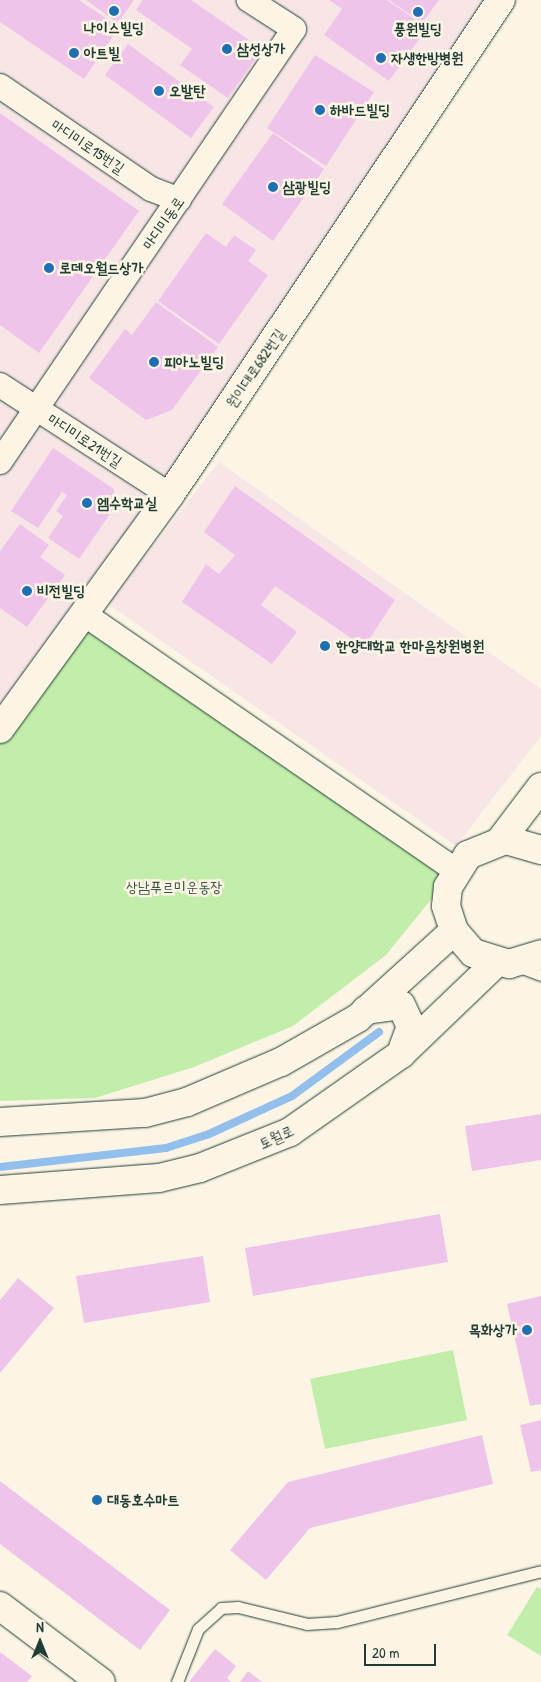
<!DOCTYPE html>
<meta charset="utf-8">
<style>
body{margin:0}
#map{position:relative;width:541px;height:1682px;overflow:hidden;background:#fcf5e5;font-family:"Patrick Hand","Poor Story",sans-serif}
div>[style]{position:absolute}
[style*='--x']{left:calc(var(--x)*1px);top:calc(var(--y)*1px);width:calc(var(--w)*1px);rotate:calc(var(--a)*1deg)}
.built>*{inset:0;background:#f8e6e7}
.green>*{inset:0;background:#c2edaa}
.stream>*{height:8px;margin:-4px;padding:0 4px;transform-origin:4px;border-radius:4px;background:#93bfec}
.building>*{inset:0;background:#eec4eb}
.roads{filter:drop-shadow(0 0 1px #1f3d34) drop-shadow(0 0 1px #1f3d34)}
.lane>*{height:11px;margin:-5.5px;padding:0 5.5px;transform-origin:5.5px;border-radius:5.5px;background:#fcf5e5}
.street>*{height:24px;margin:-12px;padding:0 12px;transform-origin:12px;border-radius:12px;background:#fcf5e5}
.secondary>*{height:28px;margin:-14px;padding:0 14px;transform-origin:14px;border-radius:14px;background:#fcf5e5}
.dots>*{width:14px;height:14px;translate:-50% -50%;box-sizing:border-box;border:2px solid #fcf5e5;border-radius:50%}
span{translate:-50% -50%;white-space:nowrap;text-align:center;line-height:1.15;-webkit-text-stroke:5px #fcf5e5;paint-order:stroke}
.poi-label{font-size:15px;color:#1f3d34;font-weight:700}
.left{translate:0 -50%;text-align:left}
.right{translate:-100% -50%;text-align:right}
.street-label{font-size:15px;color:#1f3d34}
.park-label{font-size:15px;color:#375746}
.north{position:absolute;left:15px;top:1617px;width:50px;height:50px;-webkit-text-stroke:4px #fcf5e5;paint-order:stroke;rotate:0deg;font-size:14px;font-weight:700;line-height:20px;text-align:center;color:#1f3d34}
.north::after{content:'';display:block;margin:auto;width:18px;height:22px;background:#1f3d34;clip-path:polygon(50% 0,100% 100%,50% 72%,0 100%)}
.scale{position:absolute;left:364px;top:1644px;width:72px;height:22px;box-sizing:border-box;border:2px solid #1f3d34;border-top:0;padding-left:6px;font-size:15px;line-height:18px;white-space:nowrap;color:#1f3d34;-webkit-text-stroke:4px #fcf5e5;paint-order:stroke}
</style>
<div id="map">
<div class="built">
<div style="clip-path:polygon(0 0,489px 0,216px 410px,0 713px)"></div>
<div style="clip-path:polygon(219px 462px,541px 689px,541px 736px,456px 846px,108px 604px)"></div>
</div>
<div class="green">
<div style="clip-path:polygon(84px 614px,455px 870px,386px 955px,293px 1026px,194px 1067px,95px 1098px,0 1101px,0 729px)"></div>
<div style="clip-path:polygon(453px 1350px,467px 1420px,325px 1449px,310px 1379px)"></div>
<div style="clip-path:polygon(537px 1587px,541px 1589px,541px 1656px,507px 1635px)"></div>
</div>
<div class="stream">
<div style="--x:0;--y:1167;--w:167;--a:-6.5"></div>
<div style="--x:166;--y:1148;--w:45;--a:-18"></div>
<div style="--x:209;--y:1134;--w:91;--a:-24.6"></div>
<div style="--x:292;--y:1096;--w:108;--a:-36.3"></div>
</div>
<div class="building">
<div style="clip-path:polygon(0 0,79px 0,119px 27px,84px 79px,0 22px)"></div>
<div style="clip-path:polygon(86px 0,134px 0,118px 23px)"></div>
<div style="clip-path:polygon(143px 0,191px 0,262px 49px,228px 98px,180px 65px,192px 49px,136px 10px)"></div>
<div style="clip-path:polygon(329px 0,387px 0,427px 28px,389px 81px,324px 35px,342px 9px)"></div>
<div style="clip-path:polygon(389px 0,439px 0,422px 23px)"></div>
<div style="clip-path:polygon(128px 44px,214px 107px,191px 138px,105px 75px)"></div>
<div style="clip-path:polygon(315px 55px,374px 92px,326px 166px,267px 128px)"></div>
<div style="clip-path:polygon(0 113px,139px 211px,39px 353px,0 325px)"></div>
<div style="clip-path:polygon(273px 133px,324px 169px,273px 241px,222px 204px)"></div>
<div style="clip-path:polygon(206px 233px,226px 247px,234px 235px,256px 250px,248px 261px,268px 275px,219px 344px,158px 301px)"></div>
<div style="clip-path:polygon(156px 302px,218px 347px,172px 410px,146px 420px,89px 378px,125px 329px,132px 335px)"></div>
<div style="clip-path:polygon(53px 448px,114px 489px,112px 511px,79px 559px,48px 538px,63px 516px,56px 511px,67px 495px,62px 492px,38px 528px,11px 511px)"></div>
<div style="clip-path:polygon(235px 486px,395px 600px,364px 647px,275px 586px,261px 605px,297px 632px,272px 664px,182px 602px,206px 564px,219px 574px,235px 555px,204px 532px)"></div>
<div style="clip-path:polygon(20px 524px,49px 545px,40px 557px,65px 575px,27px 627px,0 608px,0 551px)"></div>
<div style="clip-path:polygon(541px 1114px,541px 1160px,472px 1171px,465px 1126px)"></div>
<div style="clip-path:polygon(440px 1214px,448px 1262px,253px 1296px,245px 1248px)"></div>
<div style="clip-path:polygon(203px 1256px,210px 1302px,84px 1323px,76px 1276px)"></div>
<div style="clip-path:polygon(18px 1278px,54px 1308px,0 1373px,0 1300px)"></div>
<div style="clip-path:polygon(541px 1296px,541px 1404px,530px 1406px,507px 1304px)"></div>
<div style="clip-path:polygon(541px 1420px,541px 1470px,531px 1472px,520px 1425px)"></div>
<div style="clip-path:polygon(482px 1435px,493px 1484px,310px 1528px,266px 1580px,230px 1550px,288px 1482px)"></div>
<div style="clip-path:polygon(0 1481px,170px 1610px,140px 1650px,0 1544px)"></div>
<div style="clip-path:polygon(215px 1649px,236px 1666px,227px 1678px,231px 1682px,189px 1682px)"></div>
<div style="clip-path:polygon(0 1652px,32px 1676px,27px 1682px,0 1682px)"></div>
<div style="clip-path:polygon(248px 1671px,262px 1682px,240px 1682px)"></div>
</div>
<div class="roads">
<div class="lane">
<div style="--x:520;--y:967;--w:22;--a:21"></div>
<div style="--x:177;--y:1682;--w:57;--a:-68.4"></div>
<div style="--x:198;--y:1629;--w:31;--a:-42"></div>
<div style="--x:221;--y:1608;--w:17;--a:-3"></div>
<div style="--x:238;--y:1607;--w:71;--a:13.8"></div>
<div style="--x:307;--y:1624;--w:30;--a:-4"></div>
<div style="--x:337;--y:1622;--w:210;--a:-14"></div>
</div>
<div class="street">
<div style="--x:0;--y:86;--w:183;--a:34.3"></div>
<div style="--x:151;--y:189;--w:30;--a:21"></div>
<div style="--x:0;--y:385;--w:202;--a:32.9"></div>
<div style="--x:0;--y:462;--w:523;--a:-55.82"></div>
<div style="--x:294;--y:29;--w:54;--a:-147.2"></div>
<div style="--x:84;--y:614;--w:451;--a:34.6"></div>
</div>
<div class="secondary">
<div style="--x:0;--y:729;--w:289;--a:-54"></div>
<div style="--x:170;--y:495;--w:595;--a:-56.23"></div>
<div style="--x:500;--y:841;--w:68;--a:-52.8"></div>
<div style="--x:541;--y:850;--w:37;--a:-164"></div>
<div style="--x:505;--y:840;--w:40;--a:158"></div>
<div style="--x:468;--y:855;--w:38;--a:122"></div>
<div style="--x:448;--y:887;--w:19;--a:96"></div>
<div style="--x:446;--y:906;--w:26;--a:72"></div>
<div style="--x:454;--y:931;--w:29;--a:49"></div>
<div style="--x:473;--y:953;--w:38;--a:17"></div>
<div style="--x:509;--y:964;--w:34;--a:-17"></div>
<div style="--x:366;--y:1010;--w:35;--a:-8"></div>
<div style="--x:401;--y:1005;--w:23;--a:65"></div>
<div style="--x:411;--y:1026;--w:30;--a:110"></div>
<div style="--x:0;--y:1122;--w:145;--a:-3.6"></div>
<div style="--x:145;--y:1113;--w:43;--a:-14.7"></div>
<div style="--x:187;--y:1102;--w:102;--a:-23.1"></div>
<div style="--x:281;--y:1062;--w:89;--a:-29.7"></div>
<div style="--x:358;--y:1018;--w:130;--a:-42.2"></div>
<div style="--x:0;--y:1190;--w:159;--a:-4.3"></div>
<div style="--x:159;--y:1178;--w:42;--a:-13.7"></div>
<div style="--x:200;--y:1168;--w:97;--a:-21.8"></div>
<div style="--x:290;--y:1132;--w:136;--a:-35.1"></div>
<div style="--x:401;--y:1054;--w:133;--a:-43.8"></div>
<div style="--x:0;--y:1606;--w:126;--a:37"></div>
</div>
</div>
<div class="dots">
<div style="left:114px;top:11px;background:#1f6fb2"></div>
<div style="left:418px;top:12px;background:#1f6fb2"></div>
<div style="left:227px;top:49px;background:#1f6fb2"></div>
<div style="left:74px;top:53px;background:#1f6fb2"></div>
<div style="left:381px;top:58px;background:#1f6fb2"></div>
<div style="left:159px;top:91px;background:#1f6fb2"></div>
<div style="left:320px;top:110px;background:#1f6fb2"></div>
<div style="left:273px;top:187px;background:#1f6fb2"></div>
<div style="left:49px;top:268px;background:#1f6fb2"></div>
<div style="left:154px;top:362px;background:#1f6fb2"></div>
<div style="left:87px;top:503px;background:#1f6fb2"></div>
<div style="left:27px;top:591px;background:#1f6fb2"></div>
<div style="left:325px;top:646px;background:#1f6fb2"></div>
<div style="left:527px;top:1330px;background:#1f6fb2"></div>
<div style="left:97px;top:1500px;background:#1f6fb2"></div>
</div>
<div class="poi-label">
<span style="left:114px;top:28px">나이스빌딩</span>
<span style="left:418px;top:29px">풍원빌딩</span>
<span class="left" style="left:237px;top:49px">삼성상가</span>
<span class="left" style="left:84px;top:53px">아트빌</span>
<span class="left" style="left:391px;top:58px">자생한방병원</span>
<span class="left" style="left:169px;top:91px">오발탄</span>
<span class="left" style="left:330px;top:110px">하바드빌딩</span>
<span class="left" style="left:283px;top:187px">삼광빌딩</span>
<span class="left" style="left:59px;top:268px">로데오월드상가</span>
<span class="left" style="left:164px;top:362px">피아노빌딩</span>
<span class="left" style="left:97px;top:503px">엠수학교실</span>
<span class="left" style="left:37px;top:591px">비전빌딩</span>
<span class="left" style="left:336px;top:646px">한양대학교 한마음창원병원</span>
<span class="right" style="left:517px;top:1330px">목화상가</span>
<span class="left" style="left:107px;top:1500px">대동호수마트</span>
</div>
<div class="street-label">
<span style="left:88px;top:146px;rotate:34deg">마디미로15번길</span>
<span style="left:163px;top:223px;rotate:-55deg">마디미동로</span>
<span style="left:255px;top:368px;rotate:-56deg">원이대로682번길</span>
<span style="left:85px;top:440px;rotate:33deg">마디미로21번길</span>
<span style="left:276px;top:1137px;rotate:-25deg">토월로</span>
</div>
<div class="park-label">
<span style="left:174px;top:887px">상남푸르미운동장</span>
</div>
<div class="north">N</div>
<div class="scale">20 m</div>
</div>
